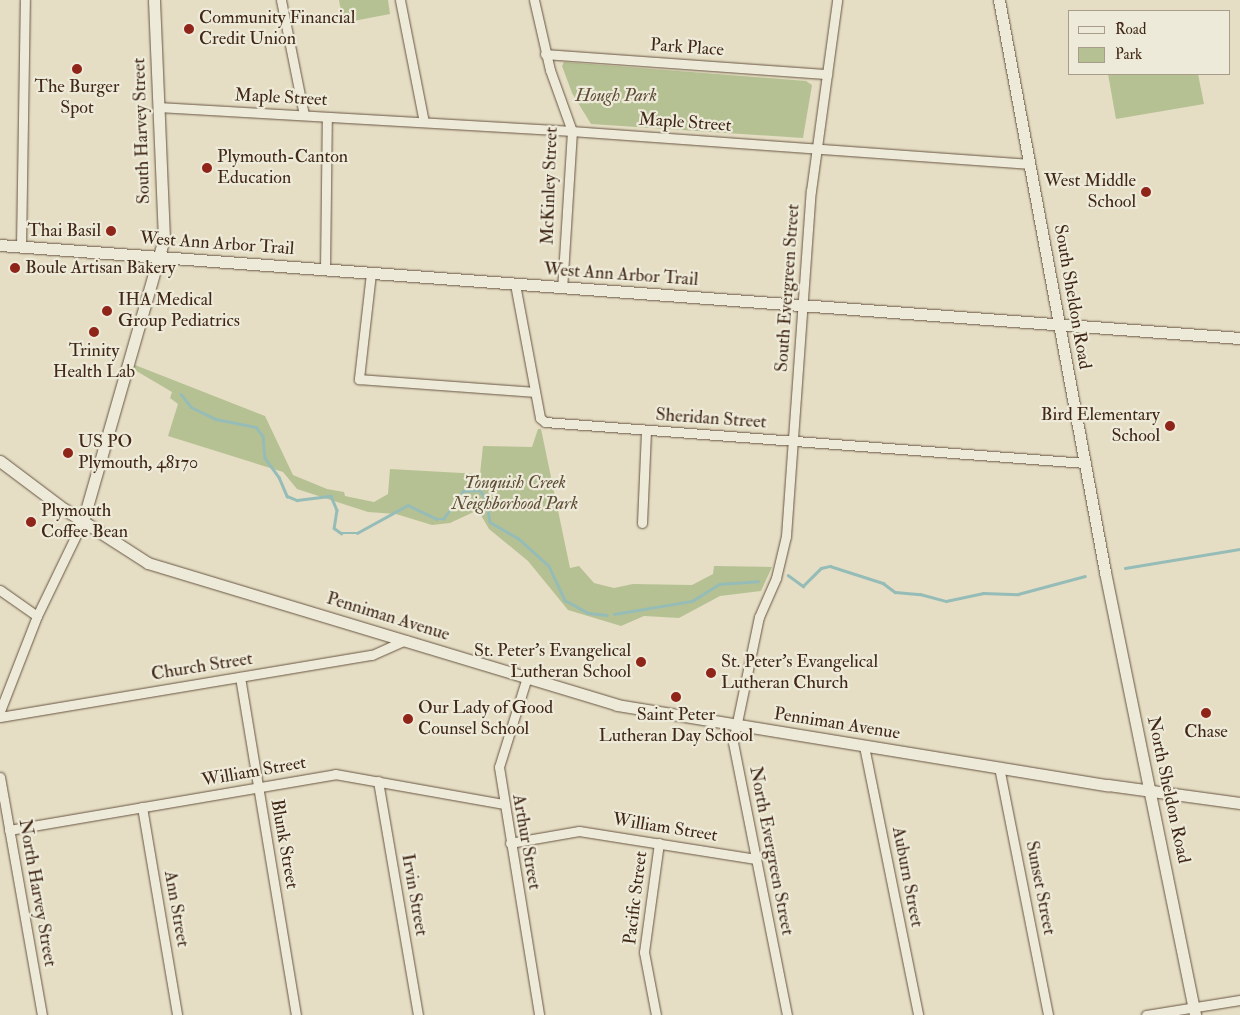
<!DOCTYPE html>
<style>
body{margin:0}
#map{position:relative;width:1240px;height:1015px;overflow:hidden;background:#e5dec4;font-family:"IM FELL Double Pica",serif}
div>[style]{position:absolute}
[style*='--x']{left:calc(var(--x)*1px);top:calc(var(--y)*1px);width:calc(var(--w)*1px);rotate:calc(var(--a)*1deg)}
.green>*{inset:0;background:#b6c193}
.stream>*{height:2.5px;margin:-1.25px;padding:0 1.25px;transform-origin:1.25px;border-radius:1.25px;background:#96bcb8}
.roads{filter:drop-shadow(0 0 1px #695542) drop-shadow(0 0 1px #695542)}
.street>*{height:9px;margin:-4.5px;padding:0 4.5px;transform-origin:4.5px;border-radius:4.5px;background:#eeead9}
.secondary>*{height:11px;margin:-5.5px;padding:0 5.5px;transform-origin:5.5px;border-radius:5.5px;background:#eeead9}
.dots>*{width:14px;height:14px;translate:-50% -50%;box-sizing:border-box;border:2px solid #eeead9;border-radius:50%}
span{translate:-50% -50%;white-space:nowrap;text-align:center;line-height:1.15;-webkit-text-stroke:4.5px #eeead9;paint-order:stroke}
.poi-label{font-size:18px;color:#402716}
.left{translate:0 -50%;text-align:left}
.right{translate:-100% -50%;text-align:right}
.street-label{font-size:18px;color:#402716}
.park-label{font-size:18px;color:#5e4e35;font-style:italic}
.legend{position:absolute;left:1068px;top:10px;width:162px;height:65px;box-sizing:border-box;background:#eeead9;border:1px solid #a89c8b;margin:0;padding:6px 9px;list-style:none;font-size:15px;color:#402716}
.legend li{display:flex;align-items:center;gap:10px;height:25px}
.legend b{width:25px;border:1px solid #a89c8b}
</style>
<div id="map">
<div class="green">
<div style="clip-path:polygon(339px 0,388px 0,390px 14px,343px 23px)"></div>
<div style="clip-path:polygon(564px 62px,806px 81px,812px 85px,803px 138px,591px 124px,572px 93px,562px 66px)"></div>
<div style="clip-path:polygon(1108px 74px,1198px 74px,1204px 104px,1116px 119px)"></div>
<div style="clip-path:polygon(135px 365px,265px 416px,293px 475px,327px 489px,344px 492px,345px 496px,374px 502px,388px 494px,390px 469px,480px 474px,483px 446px,532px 447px,538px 429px,541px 429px,570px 568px,579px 566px,594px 583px,614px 588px,633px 584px,692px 585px,713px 574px,714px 566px,772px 567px,761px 591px,720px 596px,679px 618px,644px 616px,621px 626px,568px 610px,528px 561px,489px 529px,478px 510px,450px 523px,432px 525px,396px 514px,368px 512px,297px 489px,283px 472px,168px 436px,178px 404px,170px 398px,172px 392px,133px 369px)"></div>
</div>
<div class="stream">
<div style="--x:181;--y:394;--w:16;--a:52"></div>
<div style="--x:191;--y:407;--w:28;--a:26"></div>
<div style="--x:216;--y:419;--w:41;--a:11.3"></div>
<div style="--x:256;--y:427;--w:11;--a:52"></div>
<div style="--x:263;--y:436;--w:22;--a:85"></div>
<div style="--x:265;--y:458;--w:24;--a:54"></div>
<div style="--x:279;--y:477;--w:21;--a:67"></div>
<div style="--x:287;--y:496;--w:11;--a:22"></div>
<div style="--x:297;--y:500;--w:34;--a:-7"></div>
<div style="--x:331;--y:496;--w:15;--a:67"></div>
<div style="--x:337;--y:510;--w:18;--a:99"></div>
<div style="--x:334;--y:528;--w:9;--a:36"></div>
<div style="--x:341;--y:533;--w:16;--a:0"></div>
<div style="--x:357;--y:533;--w:58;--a:-28.8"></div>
<div style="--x:408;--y:505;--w:32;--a:26"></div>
<div style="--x:437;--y:519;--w:6;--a:0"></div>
<div style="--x:443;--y:519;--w:34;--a:-54"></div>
<div style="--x:463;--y:491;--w:17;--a:-3"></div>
<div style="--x:480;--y:490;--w:11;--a:56"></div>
<div style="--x:486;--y:499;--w:23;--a:80"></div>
<div style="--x:490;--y:522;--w:32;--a:30"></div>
<div style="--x:518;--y:538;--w:42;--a:42.1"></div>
<div style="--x:549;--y:566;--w:38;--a:65"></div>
<div style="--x:565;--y:600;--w:26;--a:29"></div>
<div style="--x:588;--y:613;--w:19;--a:6"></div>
<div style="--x:1125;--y:568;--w:117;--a:-9.4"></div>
<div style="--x:788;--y:575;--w:19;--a:36"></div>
<div style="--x:803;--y:586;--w:25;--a:-45"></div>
<div style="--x:821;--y:568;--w:9;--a:-13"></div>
<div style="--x:830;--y:566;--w:56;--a:17.8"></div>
<div style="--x:883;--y:583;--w:15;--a:37"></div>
<div style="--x:895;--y:592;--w:25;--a:5"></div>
<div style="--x:920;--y:594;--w:27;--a:15"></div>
<div style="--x:946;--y:601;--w:38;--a:-12"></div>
<div style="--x:983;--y:593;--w:35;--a:2"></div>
<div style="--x:1018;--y:594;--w:69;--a:-15"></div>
<div style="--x:614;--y:614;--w:79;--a:-9.5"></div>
<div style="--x:692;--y:601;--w:32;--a:-32"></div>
<div style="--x:719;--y:584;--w:39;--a:-4"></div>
</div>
<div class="roads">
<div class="street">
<div style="--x:281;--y:0;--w:117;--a:78.7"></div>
<div style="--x:400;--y:0;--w:124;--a:78.9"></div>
<div style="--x:534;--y:0;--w:72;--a:77.1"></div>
<div style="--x:550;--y:70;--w:65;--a:70.2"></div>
<div style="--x:572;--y:131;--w:157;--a:93.6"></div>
<div style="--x:545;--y:54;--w:283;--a:4.1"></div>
<div style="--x:158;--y:107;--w:415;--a:3.3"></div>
<div style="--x:572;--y:131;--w:459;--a:4.1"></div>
<div style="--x:21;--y:247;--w:247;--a:-89.1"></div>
<div style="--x:325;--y:270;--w:153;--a:-89.3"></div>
<div style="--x:371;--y:273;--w:107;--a:96.5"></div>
<div style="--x:359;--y:379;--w:176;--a:4.2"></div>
<div style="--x:515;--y:284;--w:136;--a:79.4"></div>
<div style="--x:540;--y:418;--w:6;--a:39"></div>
<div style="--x:545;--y:422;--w:542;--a:4.34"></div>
<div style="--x:642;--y:523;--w:92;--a:-87.5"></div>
<div style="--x:0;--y:590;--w:45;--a:35.1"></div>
<div style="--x:240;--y:677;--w:343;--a:80.6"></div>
<div style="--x:527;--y:677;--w:94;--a:107.3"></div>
<div style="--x:499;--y:767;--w:251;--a:80.8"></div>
<div style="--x:0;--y:711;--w:102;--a:-68.7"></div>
<div style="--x:37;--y:616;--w:106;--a:-64.2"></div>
<div style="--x:0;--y:717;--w:377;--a:-9.5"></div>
<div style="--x:372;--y:655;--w:37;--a:-24"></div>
<div style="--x:864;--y:746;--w:274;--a:78.6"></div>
<div style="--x:999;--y:767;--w:253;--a:78.8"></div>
<div style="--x:0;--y:777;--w:242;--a:80"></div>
<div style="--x:378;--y:781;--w:237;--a:80.3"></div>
<div style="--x:142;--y:807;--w:211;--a:80.4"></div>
<div style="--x:9;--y:830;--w:331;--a:-9.7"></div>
<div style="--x:335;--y:774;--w:172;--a:10.1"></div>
<div style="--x:510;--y:843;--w:70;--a:-9.9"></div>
<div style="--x:579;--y:831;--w:179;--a:9"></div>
<div style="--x:656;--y:1015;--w:64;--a:-100.8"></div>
<div style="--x:644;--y:952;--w:110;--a:-82.2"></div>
<div style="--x:787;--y:1015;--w:278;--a:-101.2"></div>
<div style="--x:733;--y:742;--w:128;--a:-78.3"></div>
<div style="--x:759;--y:617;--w:43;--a:-66.4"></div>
<div style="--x:776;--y:578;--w:43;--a:-76.6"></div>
<div style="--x:786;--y:536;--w:346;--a:-85.9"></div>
<div style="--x:811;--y:191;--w:193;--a:-82.2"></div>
<div style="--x:1146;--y:1015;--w:95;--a:-9.1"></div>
</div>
<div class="secondary">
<div style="--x:999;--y:0;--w:582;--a:79.5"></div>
<div style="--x:1105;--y:572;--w:452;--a:78.5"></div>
<div style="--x:0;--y:245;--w:1243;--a:4.29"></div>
<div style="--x:0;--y:461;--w:80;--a:36.9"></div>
<div style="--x:64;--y:509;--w:100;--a:32.7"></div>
<div style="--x:148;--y:563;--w:490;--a:16.8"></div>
<div style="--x:617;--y:705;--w:497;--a:9.3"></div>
<div style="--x:1108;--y:785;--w:133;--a:7.8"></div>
<div style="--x:83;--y:521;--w:293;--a:-74"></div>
<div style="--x:164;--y:239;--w:239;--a:-92.4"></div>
</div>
</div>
<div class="dots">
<div style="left:189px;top:29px;background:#8f2418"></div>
<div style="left:77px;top:69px;background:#8f2418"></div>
<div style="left:207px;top:168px;background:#8f2418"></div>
<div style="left:1146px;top:192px;background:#8f2418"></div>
<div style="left:111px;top:231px;background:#8f2418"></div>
<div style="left:15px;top:268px;background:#8f2418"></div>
<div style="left:107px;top:311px;background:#8f2418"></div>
<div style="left:94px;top:332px;background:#8f2418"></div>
<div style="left:1170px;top:426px;background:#8f2418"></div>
<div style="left:68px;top:453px;background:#8f2418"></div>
<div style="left:31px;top:522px;background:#8f2418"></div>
<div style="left:641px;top:662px;background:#8f2418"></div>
<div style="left:711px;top:673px;background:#8f2418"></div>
<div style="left:676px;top:697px;background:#8f2418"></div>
<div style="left:1206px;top:713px;background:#8f2418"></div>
<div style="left:408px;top:719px;background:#8f2418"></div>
</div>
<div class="poi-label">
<span class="left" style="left:199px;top:29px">Community Financial<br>Credit Union</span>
<span style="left:77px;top:98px">The Burger<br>Spot</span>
<span class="left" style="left:217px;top:168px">Plymouth-Canton<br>Education</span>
<span class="right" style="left:1136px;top:192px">West Middle<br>School</span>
<span class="right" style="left:101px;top:231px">Thai Basil</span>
<span class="left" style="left:25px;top:268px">Boule Artisan Bakery</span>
<span class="left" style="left:118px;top:311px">IHA Medical<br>Group Pediatrics</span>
<span style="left:94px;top:362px">Trinity<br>Health Lab</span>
<span class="right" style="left:1160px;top:426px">Bird Elementary<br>School</span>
<span class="left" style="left:78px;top:453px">US PO<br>Plymouth, 48170</span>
<span class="left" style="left:41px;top:522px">Plymouth<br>Coffee Bean</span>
<span class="right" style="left:631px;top:662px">St. Peter's Evangelical<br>Lutheran School</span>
<span class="left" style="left:721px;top:673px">St. Peter's Evangelical<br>Lutheran Church</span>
<span class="left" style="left:418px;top:719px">Our Lady of Good<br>Counsel School</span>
<span style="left:676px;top:726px">Saint Peter<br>Lutheran Day School</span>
<span style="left:1206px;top:732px">Chase</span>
</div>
<div class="street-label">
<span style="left:687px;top:48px;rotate:4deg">Park Place</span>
<span style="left:281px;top:98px;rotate:3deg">Maple Street</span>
<span style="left:685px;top:123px;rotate:4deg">Maple Street</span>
<span style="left:142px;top:131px;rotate:-92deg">South Harvey Street</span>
<span style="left:550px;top:186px;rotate:-88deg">McKinley Street</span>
<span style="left:217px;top:244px;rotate:4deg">West Ann Arbor Trail</span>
<span style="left:621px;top:275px;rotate:4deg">West Ann Arbor Trail</span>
<span style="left:788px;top:288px;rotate:-86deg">South Evergreen Street</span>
<span style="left:1072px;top:297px;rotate:80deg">South Sheldon Road</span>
<span style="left:711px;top:419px;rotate:4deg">Sheridan Street</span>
<span style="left:388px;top:617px;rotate:17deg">Penniman Avenue</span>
<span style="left:202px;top:667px;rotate:-9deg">Church Street</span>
<span style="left:837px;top:724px;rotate:9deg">Penniman Avenue</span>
<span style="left:254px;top:772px;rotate:-10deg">William Street</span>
<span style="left:1168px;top:790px;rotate:78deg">North Sheldon Road</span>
<span style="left:665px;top:828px;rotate:9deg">William Street</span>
<span style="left:526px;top:842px;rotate:80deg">Arthur Street</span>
<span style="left:284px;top:844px;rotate:80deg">Blunk Street</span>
<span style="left:771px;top:851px;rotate:79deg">North Evergreen Street</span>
<span style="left:907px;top:877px;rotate:79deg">Auburn Street</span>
<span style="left:1040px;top:888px;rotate:79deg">Sunset Street</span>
<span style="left:37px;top:893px;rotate:80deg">North Harvey Street</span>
<span style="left:414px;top:895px;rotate:80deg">Irvin Street</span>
<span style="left:636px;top:898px;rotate:-83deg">Pacific Street</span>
<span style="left:176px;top:909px;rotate:80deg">Ann Street</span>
</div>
<div class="park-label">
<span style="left:616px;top:96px">Hough Park</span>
<span style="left:515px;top:494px">Tonquish Creek<br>Neighborhood Park</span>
</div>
<ul class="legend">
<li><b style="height:6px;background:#eeead9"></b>Road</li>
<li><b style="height:14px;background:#b6c193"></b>Park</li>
</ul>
</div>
